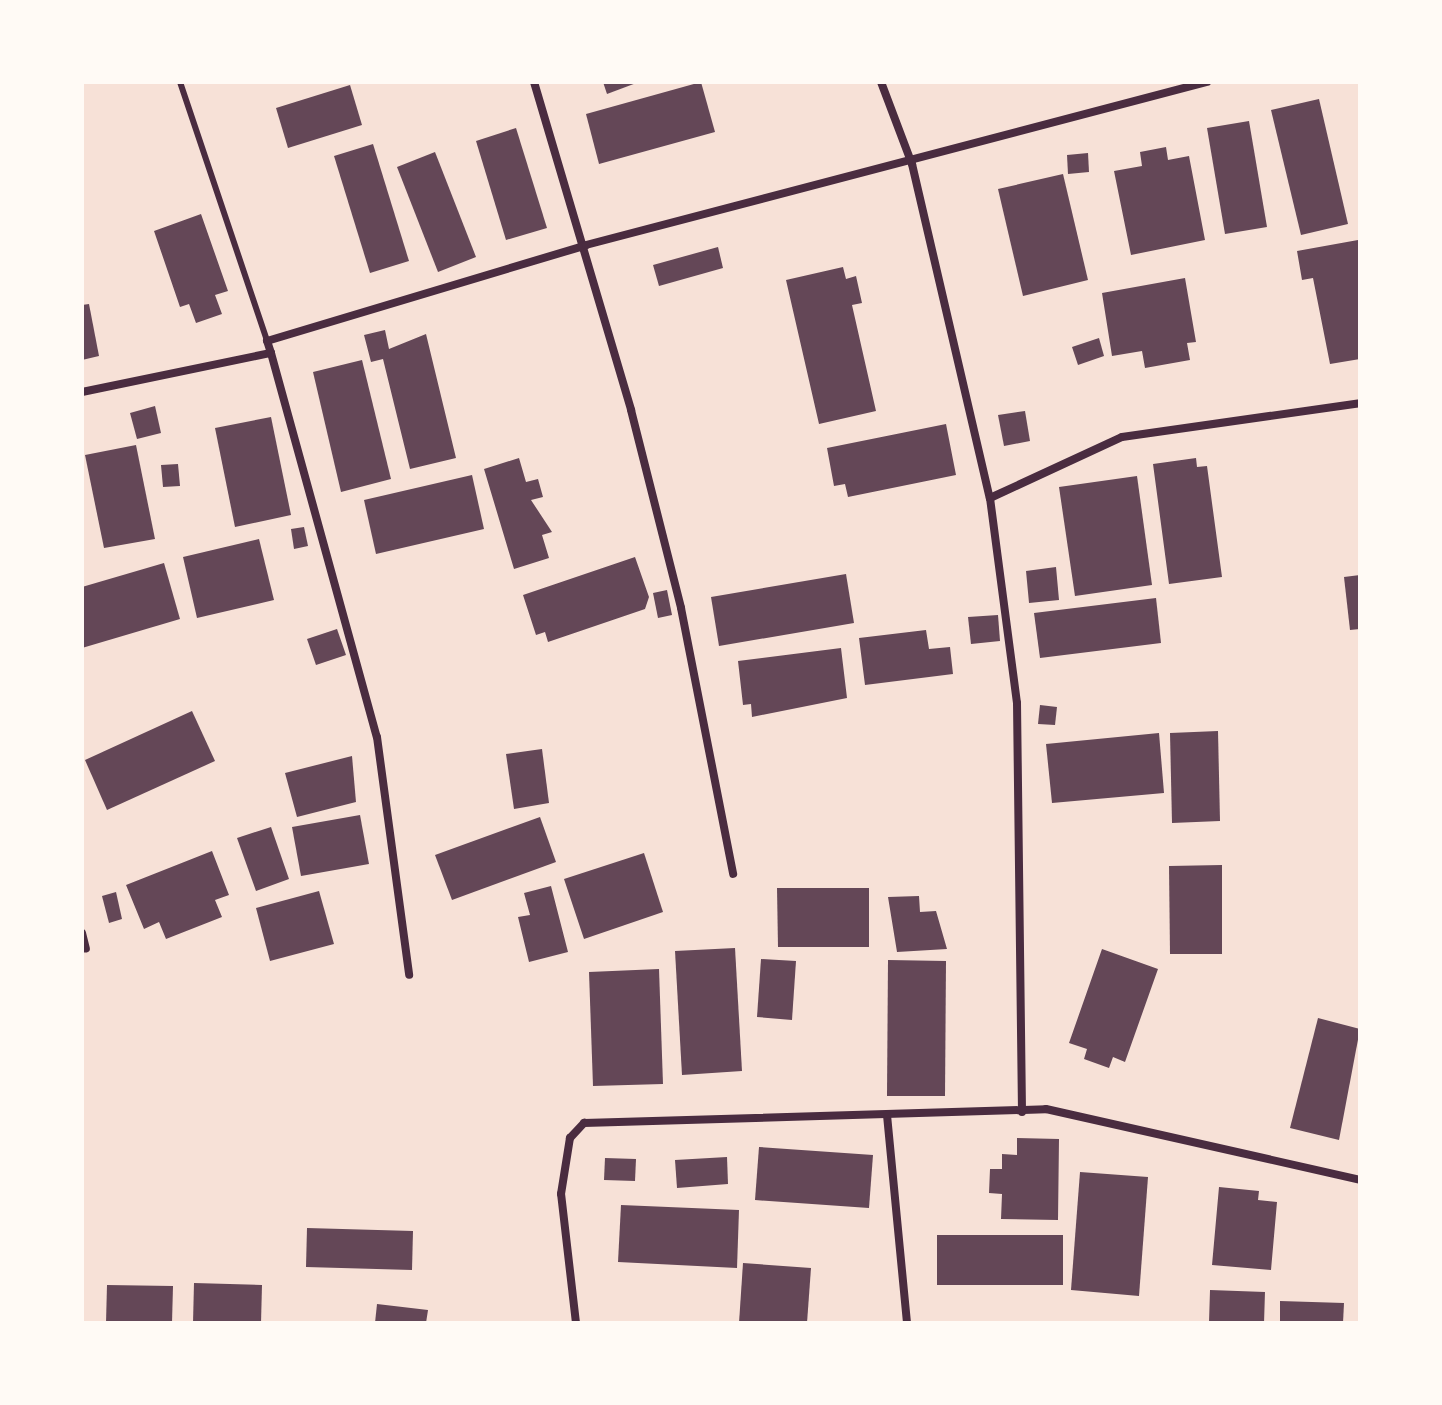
<!DOCTYPE html>
<style>
body{margin:0}
#map{position:relative;width:1442px;height:1405px;overflow:hidden;background:#f7e1d7;font-family:"IBM Plex Sans",sans-serif}
div>[style]{position:absolute}
[style*='--x']{left:calc(var(--x)*1px);top:calc(var(--y)*1px);width:calc(var(--w)*1px);rotate:calc(var(--a)*1deg)}
.building>*{inset:0;background:#644757}
.service>*{height:6px;margin:-3px;padding:0 3px;transform-origin:3px;border-radius:3px;background:#4a2c40}
.minor>*{height:8px;margin:-4px;padding:0 4px;transform-origin:4px;border-radius:4px;background:#4a2c40}
span{translate:-50% -50%;white-space:nowrap;text-align:center;line-height:1.15;-webkit-text-stroke:6px #fffaf5;paint-order:stroke}
.frame{position:absolute;inset:0;border:84px solid #fffaf5;pointer-events:none}
</style>
<div id="map">
<div class="building">
<div style="clip-path:polygon(603px 82px,639px 82px,607px 94px)"></div>
<div style="clip-path:polygon(701px 82px,715px 132px,599px 164px,586px 114px)"></div>
<div style="clip-path:polygon(350px 85px,362px 125px,288px 148px,276px 108px)"></div>
<div style="clip-path:polygon(1319px 99px,1348px 224px,1301px 235px,1271px 110px)"></div>
<div style="clip-path:polygon(1249px 121px,1267px 227px,1225px 234px,1207px 128px)"></div>
<div style="clip-path:polygon(516px 128px,547px 228px,506px 240px,476px 141px)"></div>
<div style="clip-path:polygon(373px 144px,409px 261px,370px 273px,334px 156px)"></div>
<div style="clip-path:polygon(1166px 147px,1168px 160px,1189px 156px,1205px 240px,1131px 255px,1114px 171px,1142px 166px,1140px 152px)"></div>
<div style="clip-path:polygon(435px 152px,476px 257px,438px 272px,397px 167px)"></div>
<div style="clip-path:polygon(1088px 153px,1089px 172px,1068px 174px,1067px 155px)"></div>
<div style="clip-path:polygon(1063px 174px,1088px 280px,1023px 296px,998px 189px)"></div>
<div style="clip-path:polygon(201px 214px,228px 291px,215px 295px,222px 314px,196px 323px,189px 304px,180px 307px,154px 231px)"></div>
<div style="clip-path:polygon(1358px 240px,1360px 359px,1330px 364px,1313px 278px,1302px 280px,1297px 251px)"></div>
<div style="clip-path:polygon(718px 247px,723px 268px,659px 286px,653px 265px)"></div>
<div style="clip-path:polygon(843px 267px,846px 279px,856px 276px,862px 303px,852px 305px,876px 411px,819px 424px,786px 280px)"></div>
<div style="clip-path:polygon(1185px 278px,1196px 342px,1187px 343px,1190px 360px,1145px 368px,1142px 351px,1112px 356px,1102px 293px)"></div>
<div style="clip-path:polygon(89px 304px,99px 356px,82px 360px,82px 305px)"></div>
<div style="clip-path:polygon(385px 330px,389px 349px,426px 334px,456px 458px,410px 469px,383px 359px,371px 362px,364px 335px)"></div>
<div style="clip-path:polygon(1099px 338px,1104px 356px,1078px 365px,1072px 347px)"></div>
<div style="clip-path:polygon(362px 360px,391px 479px,341px 492px,313px 372px)"></div>
<div style="clip-path:polygon(155px 406px,161px 433px,137px 439px,130px 413px)"></div>
<div style="clip-path:polygon(1025px 411px,1030px 441px,1004px 446px,998px 415px)"></div>
<div style="clip-path:polygon(271px 417px,291px 515px,235px 527px,215px 428px)"></div>
<div style="clip-path:polygon(946px 424px,956px 475px,848px 497px,845px 484px,834px 486px,827px 448px)"></div>
<div style="clip-path:polygon(136px 445px,155px 539px,104px 548px,85px 455px)"></div>
<div style="clip-path:polygon(519px 458px,526px 482px,538px 479px,543px 497px,531px 500px,552px 532px,542px 535px,549px 558px,514px 569px,484px 469px)"></div>
<div style="clip-path:polygon(1196px 458px,1197px 467px,1207px 466px,1222px 577px,1169px 584px,1153px 464px)"></div>
<div style="clip-path:polygon(178px 464px,180px 486px,163px 487px,161px 465px)"></div>
<div style="clip-path:polygon(472px 475px,484px 529px,376px 554px,364px 500px)"></div>
<div style="clip-path:polygon(1137px 476px,1152px 585px,1075px 596px,1059px 487px)"></div>
<div style="clip-path:polygon(304px 527px,308px 546px,294px 549px,291px 529px)"></div>
<div style="clip-path:polygon(259px 539px,274px 600px,197px 618px,183px 557px)"></div>
<div style="clip-path:polygon(635px 557px,649px 597px,645px 609px,548px 642px,545px 632px,536px 635px,523px 595px)"></div>
<div style="clip-path:polygon(164px 563px,180px 619px,82px 648px,82px 587px)"></div>
<div style="clip-path:polygon(1056px 567px,1059px 600px,1029px 603px,1026px 571px)"></div>
<div style="clip-path:polygon(846px 574px,854px 623px,719px 646px,711px 597px)"></div>
<div style="clip-path:polygon(1360px 575px,1360px 629px,1350px 630px,1344px 577px)"></div>
<div style="clip-path:polygon(667px 590px,672px 615px,658px 618px,653px 593px)"></div>
<div style="clip-path:polygon(1156px 598px,1161px 643px,1040px 658px,1034px 613px)"></div>
<div style="clip-path:polygon(998px 615px,1000px 641px,971px 644px,968px 617px)"></div>
<div style="clip-path:polygon(337px 629px,346px 655px,316px 665px,307px 639px)"></div>
<div style="clip-path:polygon(926px 630px,929px 649px,950px 647px,953px 674px,865px 685px,859px 638px)"></div>
<div style="clip-path:polygon(841px 648px,847px 698px,752px 717px,751px 704px,743px 705px,738px 661px)"></div>
<div style="clip-path:polygon(1040px 705px,1057px 707px,1055px 725px,1038px 724px)"></div>
<div style="clip-path:polygon(192px 711px,215px 761px,107px 810px,85px 760px)"></div>
<div style="clip-path:polygon(1218px 731px,1220px 821px,1172px 823px,1170px 733px)"></div>
<div style="clip-path:polygon(1159px 733px,1164px 793px,1052px 803px,1046px 744px)"></div>
<div style="clip-path:polygon(542px 749px,549px 803px,514px 809px,506px 754px)"></div>
<div style="clip-path:polygon(352px 756px,356px 802px,297px 817px,285px 773px)"></div>
<div style="clip-path:polygon(360px 815px,369px 864px,301px 876px,292px 827px)"></div>
<div style="clip-path:polygon(540px 817px,556px 862px,452px 900px,435px 855px)"></div>
<div style="clip-path:polygon(271px 827px,289px 879px,256px 891px,237px 838px)"></div>
<div style="clip-path:polygon(212px 851px,229px 895px,215px 900px,222px 917px,166px 939px,159px 922px,144px 929px,126px 885px)"></div>
<div style="clip-path:polygon(644px 853px,663px 912px,584px 939px,564px 879px)"></div>
<div style="clip-path:polygon(1222px 865px,1222px 954px,1170px 954px,1169px 866px)"></div>
<div style="clip-path:polygon(551px 886px,568px 952px,529px 962px,518px 917px,530px 915px,524px 893px)"></div>
<div style="clip-path:polygon(777px 888px,869px 888px,869px 947px,778px 947px)"></div>
<div style="clip-path:polygon(319px 891px,334px 944px,270px 961px,256px 908px)"></div>
<div style="clip-path:polygon(116px 892px,122px 919px,109px 923px,102px 896px)"></div>
<div style="clip-path:polygon(919px 896px,920px 912px,936px 911px,947px 949px,897px 952px,888px 897px)"></div>
<div style="clip-path:polygon(735px 948px,742px 1071px,682px 1075px,675px 951px)"></div>
<div style="clip-path:polygon(1102px 949px,1158px 969px,1125px 1062px,1113px 1057px,1109px 1068px,1084px 1059px,1087px 1049px,1069px 1043px)"></div>
<div style="clip-path:polygon(761px 959px,796px 961px,792px 1020px,757px 1017px)"></div>
<div style="clip-path:polygon(888px 960px,946px 961px,945px 1096px,887px 1096px)"></div>
<div style="clip-path:polygon(659px 969px,663px 1084px,593px 1086px,589px 972px)"></div>
<div style="clip-path:polygon(1318px 1018px,1360px 1029px,1339px 1140px,1290px 1128px)"></div>
<div style="clip-path:polygon(1017px 1138px,1059px 1139px,1058px 1220px,1001px 1219px,1002px 1194px,989px 1193px,990px 1169px,1002px 1169px,1002px 1154px,1017px 1155px)"></div>
<div style="clip-path:polygon(759px 1147px,873px 1155px,869px 1208px,755px 1200px)"></div>
<div style="clip-path:polygon(727px 1157px,728px 1184px,677px 1188px,675px 1160px)"></div>
<div style="clip-path:polygon(605px 1158px,636px 1159px,635px 1181px,604px 1180px)"></div>
<div style="clip-path:polygon(1080px 1172px,1148px 1177px,1139px 1296px,1071px 1290px)"></div>
<div style="clip-path:polygon(1219px 1187px,1259px 1191px,1258px 1200px,1277px 1202px,1271px 1270px,1212px 1265px)"></div>
<div style="clip-path:polygon(621px 1205px,739px 1210px,737px 1268px,618px 1262px)"></div>
<div style="clip-path:polygon(307px 1228px,413px 1231px,412px 1270px,306px 1267px)"></div>
<div style="clip-path:polygon(937px 1235px,1063px 1235px,1063px 1285px,937px 1285px)"></div>
<div style="clip-path:polygon(743px 1263px,811px 1268px,807px 1323px,739px 1323px)"></div>
<div style="clip-path:polygon(194px 1283px,262px 1285px,261px 1323px,193px 1323px)"></div>
<div style="clip-path:polygon(107px 1285px,173px 1286px,172px 1323px,106px 1323px)"></div>
<div style="clip-path:polygon(1210px 1290px,1265px 1292px,1264px 1323px,1209px 1323px)"></div>
<div style="clip-path:polygon(1280px 1301px,1344px 1303px,1343px 1323px,1280px 1323px)"></div>
<div style="clip-path:polygon(377px 1304px,428px 1310px,426px 1323px,375px 1323px)"></div>
</div>
<div class="service">
<div style="--x:180;--y:82;--w:273;--a:71.4"></div>
</div>
<div class="minor">
<div style="--x:534;--y:82;--w:342;--a:73.5"></div>
<div style="--x:631;--y:410;--w:204;--a:75.8"></div>
<div style="--x:681;--y:608;--w:271;--a:78.9"></div>
<div style="--x:881;--y:82;--w:88;--a:69.3"></div>
<div style="--x:912;--y:164;--w:343;--a:76.9"></div>
<div style="--x:990;--y:498;--w:207;--a:82.5"></div>
<div style="--x:1017;--y:703;--w:409;--a:89.3"></div>
<div style="--x:271;--y:353;--w:398;--a:74.6"></div>
<div style="--x:377;--y:737;--w:240;--a:82.3"></div>
<div style="--x:82;--y:392;--w:193;--a:-11.7"></div>
<div style="--x:271;--y:353;--w:13;--a:-108"></div>
<div style="--x:267;--y:341;--w:333;--a:-16.7"></div>
<div style="--x:586;--y:245;--w:642;--a:-14.71"></div>
<div style="--x:990;--y:498;--w:145;--a:-24.8"></div>
<div style="--x:1122;--y:437;--w:240;--a:-8.1"></div>
<div style="--x:82;--y:933;--w:16;--a:76"></div>
<div style="--x:887;--y:1115;--w:209;--a:84.5"></div>
<div style="--x:576;--y:1323;--w:130;--a:-96.6"></div>
<div style="--x:561;--y:1194;--w:57;--a:-80.9"></div>
<div style="--x:570;--y:1138;--w:21;--a:-47"></div>
<div style="--x:584;--y:1123;--w:462;--a:-1.7"></div>
<div style="--x:1046;--y:1109;--w:322;--a:12.7"></div>
</div>
<div class="frame"></div>
</div>
